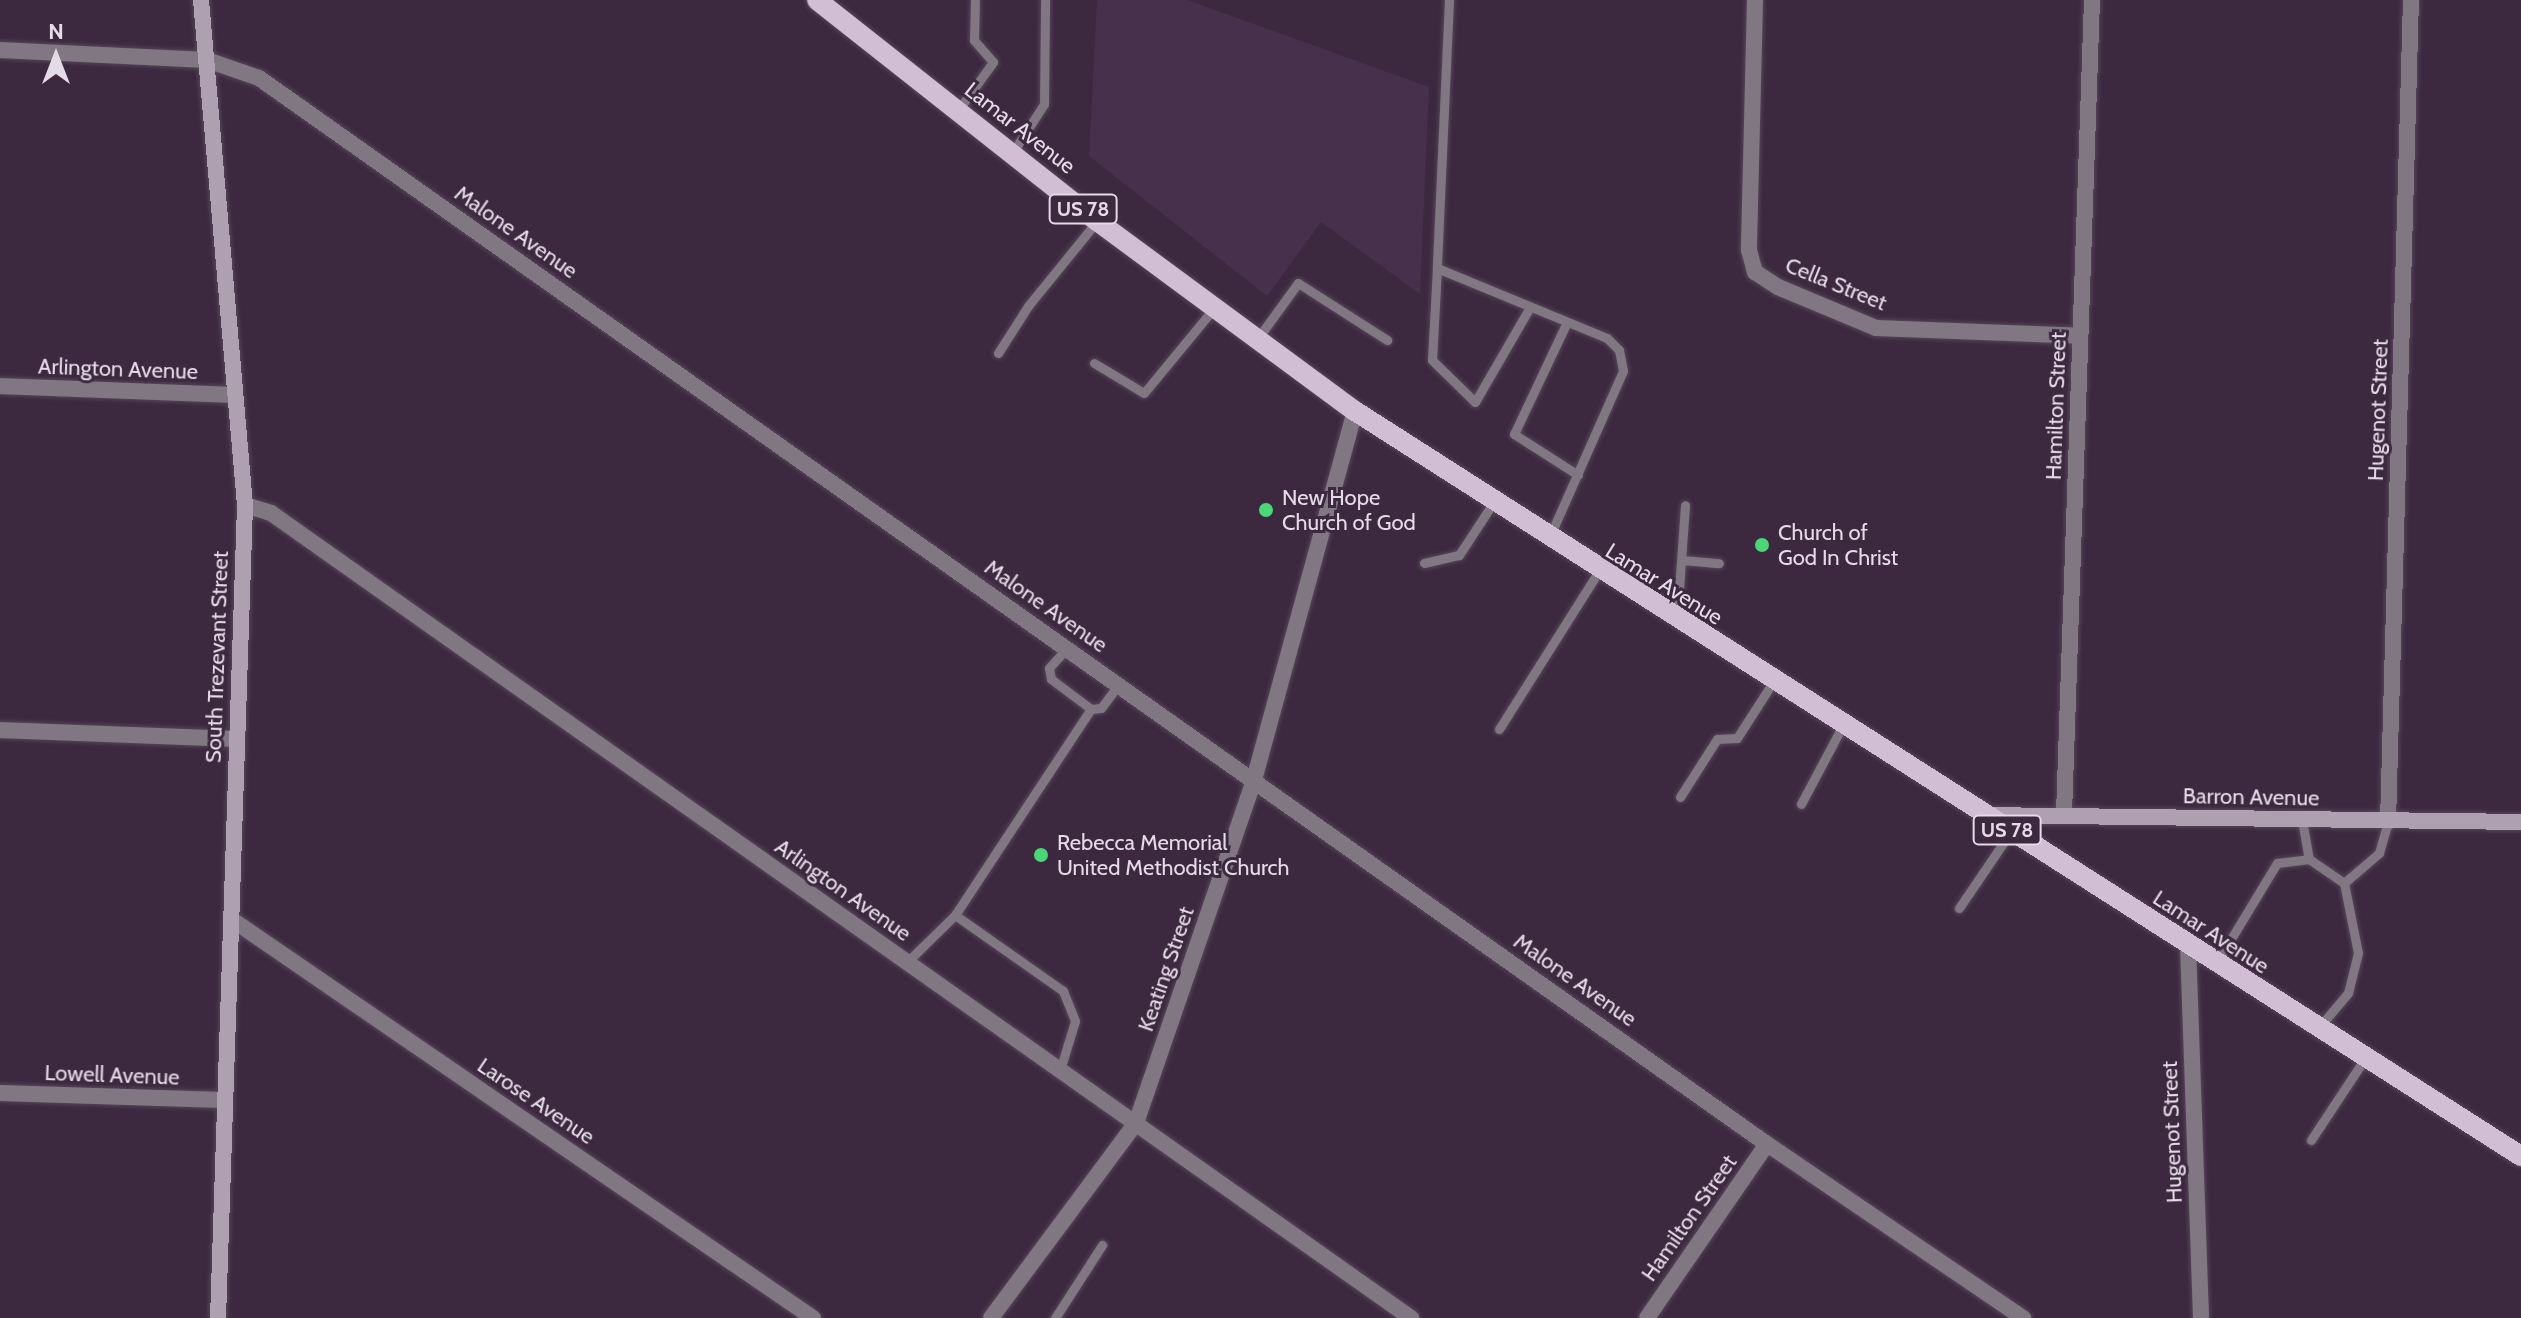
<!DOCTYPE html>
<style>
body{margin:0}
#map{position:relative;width:2521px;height:1318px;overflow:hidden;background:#3c293f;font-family:Cabin,sans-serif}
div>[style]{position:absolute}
.built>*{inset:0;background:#47304b}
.roads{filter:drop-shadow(0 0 2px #57455a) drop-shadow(0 0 2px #57455a)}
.lane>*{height:9px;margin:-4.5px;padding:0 4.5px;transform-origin:4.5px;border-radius:4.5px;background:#817783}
.street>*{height:16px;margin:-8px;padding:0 8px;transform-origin:8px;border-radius:8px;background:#817783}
.secondary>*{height:16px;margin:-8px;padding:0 8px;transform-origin:8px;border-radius:8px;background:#ae9fb1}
.primary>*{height:20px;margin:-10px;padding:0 10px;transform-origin:10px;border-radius:10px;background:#d1bdd4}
.dots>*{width:22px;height:22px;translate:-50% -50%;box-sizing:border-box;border:4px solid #3c293f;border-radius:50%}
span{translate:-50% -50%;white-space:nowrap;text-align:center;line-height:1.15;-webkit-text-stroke:6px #3c293f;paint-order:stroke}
.shield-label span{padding:2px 6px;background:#3c293f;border:2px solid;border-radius:6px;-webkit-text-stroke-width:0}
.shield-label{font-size:20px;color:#e5dae7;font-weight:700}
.street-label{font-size:22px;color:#e5dae7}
.poi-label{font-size:22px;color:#e5dae7}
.left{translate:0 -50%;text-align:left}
.north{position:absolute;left:16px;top:16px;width:80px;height:80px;-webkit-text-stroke:6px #3c293f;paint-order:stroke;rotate:0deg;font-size:22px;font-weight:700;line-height:32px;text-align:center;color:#e5dae7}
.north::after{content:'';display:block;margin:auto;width:28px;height:36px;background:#e5dae7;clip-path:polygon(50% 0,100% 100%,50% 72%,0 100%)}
</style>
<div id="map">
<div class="built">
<i style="clip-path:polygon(1097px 0,1187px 0,1429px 87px,1420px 294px,1321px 222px,1267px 296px,1089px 156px)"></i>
</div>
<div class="roads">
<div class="lane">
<i style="left:1449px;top:0;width:268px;rotate:92.6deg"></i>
<i style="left:1437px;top:268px;width:184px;rotate:22.4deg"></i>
<i style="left:1607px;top:338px;width:17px;rotate:45deg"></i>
<i style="left:1619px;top:350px;width:21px;rotate:79deg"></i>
<i style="left:1623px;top:371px;width:180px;rotate:113.9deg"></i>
<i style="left:959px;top:109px;width:58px;rotate:-54.1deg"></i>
<i style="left:993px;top:62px;width:29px;rotate:-131deg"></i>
<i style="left:974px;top:40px;width:40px;rotate:-88.6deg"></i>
<i style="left:1013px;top:152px;width:57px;rotate:-57.1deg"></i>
<i style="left:1044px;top:104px;width:104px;rotate:-89.4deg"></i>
<i style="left:1437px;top:268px;width:92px;rotate:93.1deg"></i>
<i style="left:1432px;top:360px;width:60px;rotate:44.3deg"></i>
<i style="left:1475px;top:402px;width:110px;rotate:-59.9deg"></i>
<i style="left:1567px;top:322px;width:124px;rotate:115.3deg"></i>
<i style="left:1514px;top:434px;width:76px;rotate:32.6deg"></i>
<i style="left:1258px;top:338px;width:68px;rotate:-54deg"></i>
<i style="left:1298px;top:283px;width:106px;rotate:32.6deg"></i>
<i style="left:998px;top:353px;width:56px;rotate:-57.4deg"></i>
<i style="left:1028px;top:306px;width:109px;rotate:-50.9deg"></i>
<i style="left:1094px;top:363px;width:58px;rotate:31deg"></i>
<i style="left:1144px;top:393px;width:110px;rotate:-50.5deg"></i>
<i style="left:1682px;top:560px;width:37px;rotate:5deg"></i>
<i style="left:1424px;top:563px;width:36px;rotate:-13deg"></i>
<i style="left:1459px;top:555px;width:62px;rotate:-56.8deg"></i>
<i style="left:1677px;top:617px;width:112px;rotate:-85.9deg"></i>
<i style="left:1067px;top:648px;width:27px;rotate:132deg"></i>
<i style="left:1049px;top:668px;width:11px;rotate:80deg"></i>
<i style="left:1051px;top:679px;width:50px;rotate:36.9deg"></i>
<i style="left:1091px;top:709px;width:10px;rotate:-6deg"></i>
<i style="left:1101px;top:708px;width:30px;rotate:-53deg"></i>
<i style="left:1499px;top:729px;width:187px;rotate:-57.7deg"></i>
<i style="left:1680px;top:797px;width:69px;rotate:-57.5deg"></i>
<i style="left:1717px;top:739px;width:20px;rotate:-3deg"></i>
<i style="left:1737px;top:738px;width:67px;rotate:-57.3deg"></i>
<i style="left:1801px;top:804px;width:87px;rotate:-62deg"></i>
<i style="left:2302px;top:820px;width:40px;rotate:80deg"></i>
<i style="left:2344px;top:883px;width:46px;rotate:-40.6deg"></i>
<i style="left:2379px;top:853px;width:32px;rotate:-74deg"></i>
<i style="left:1959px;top:908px;width:91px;rotate:-55.8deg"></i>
<i style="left:955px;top:915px;width:247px;rotate:-56.6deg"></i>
<i style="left:907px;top:962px;width:67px;rotate:-44.4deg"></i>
<i style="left:955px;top:915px;width:132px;rotate:35.1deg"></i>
<i style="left:1063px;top:991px;width:32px;rotate:68deg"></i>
<i style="left:1075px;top:1021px;width:51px;rotate:107deg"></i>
<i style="left:2217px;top:962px;width:116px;rotate:-58.8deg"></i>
<i style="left:2277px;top:863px;width:32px;rotate:-7deg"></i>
<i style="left:2309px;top:859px;width:42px;rotate:34.4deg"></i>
<i style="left:2344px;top:883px;width:71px;rotate:78.7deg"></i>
<i style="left:2358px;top:953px;width:41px;rotate:104deg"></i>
<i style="left:2348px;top:993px;width:43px;rotate:130.3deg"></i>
<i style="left:2311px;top:1140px;width:98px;rotate:-56.6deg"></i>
<i style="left:1055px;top:1318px;width:87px;rotate:-57.2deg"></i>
</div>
<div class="street">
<i style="left:1755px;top:0;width:250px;rotate:91.4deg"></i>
<i style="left:1749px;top:250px;width:23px;rotate:75deg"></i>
<i style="left:1755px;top:272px;width:27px;rotate:33deg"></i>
<i style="left:1778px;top:287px;width:106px;rotate:22.7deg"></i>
<i style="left:1876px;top:328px;width:204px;rotate:2.2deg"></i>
<i style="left:0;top:50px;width:207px;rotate:2.8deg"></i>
<i style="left:207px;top:60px;width:55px;rotate:19.1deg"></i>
<i style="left:259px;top:78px;width:1847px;rotate:35.26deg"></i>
<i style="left:1767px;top:1144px;width:310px;rotate:34.2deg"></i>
<i style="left:0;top:386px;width:234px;rotate:2.2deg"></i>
<i style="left:245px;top:505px;width:27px;rotate:17deg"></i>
<i style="left:271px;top:513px;width:1396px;rotate:35.23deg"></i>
<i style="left:0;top:730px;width:236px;rotate:2.2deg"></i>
<i style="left:2064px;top:814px;width:814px;rotate:-88.03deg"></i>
<i style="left:2388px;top:822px;width:822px;rotate:-88.4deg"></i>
<i style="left:234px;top:921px;width:702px;rotate:34.44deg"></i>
<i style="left:2188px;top:945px;width:373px;rotate:88deg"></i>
<i style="left:0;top:1093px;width:223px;rotate:1.8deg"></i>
<i style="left:991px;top:1318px;width:243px;rotate:-53.4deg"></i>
<i style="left:1136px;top:1123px;width:363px;rotate:-71deg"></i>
<i style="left:1254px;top:780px;width:383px;rotate:-74.7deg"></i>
<i style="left:1647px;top:1318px;width:211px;rotate:-55.4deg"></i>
</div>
<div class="secondary">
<i style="left:201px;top:0;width:507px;rotate:85.02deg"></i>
<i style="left:245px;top:505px;width:813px;rotate:91.9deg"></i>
<i style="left:1982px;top:815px;width:539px;rotate:0.74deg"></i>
</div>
<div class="primary">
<i style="left:817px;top:0;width:357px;rotate:38.3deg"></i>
<i style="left:1097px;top:221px;width:320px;rotate:36.4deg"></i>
<i style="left:1355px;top:411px;width:1384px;rotate:32.58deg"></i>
</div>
</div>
<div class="dots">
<i style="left:1266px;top:510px;background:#4bd677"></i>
<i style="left:1762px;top:545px;background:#4bd677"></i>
<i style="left:1041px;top:855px;background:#4bd677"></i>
</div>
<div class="shield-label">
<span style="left:1083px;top:209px">US 78</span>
<span style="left:2007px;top:830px">US 78</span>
</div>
<div class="street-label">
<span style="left:1020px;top:128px;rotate:38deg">Lamar Avenue</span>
<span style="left:516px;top:232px;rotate:35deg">Malone Avenue</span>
<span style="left:1836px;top:284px;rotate:22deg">Cella Street</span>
<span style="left:118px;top:369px;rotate:2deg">Arlington Avenue</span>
<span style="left:2056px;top:406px;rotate:-88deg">Hamilton Street</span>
<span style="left:2378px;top:410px;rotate:-88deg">Hugenot Street</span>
<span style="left:1664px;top:584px;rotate:32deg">Lamar Avenue</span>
<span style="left:1046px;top:606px;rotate:35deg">Malone Avenue</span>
<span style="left:217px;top:657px;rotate:-88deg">South Trezevant Street</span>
<span style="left:2251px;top:797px;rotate:1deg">Barron Avenue</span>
<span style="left:843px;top:890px;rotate:35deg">Arlington Avenue</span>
<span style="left:2211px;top:932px;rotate:33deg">Lamar Avenue</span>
<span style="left:1166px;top:969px;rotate:-71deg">Keating Street</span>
<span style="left:1575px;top:980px;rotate:35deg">Malone Avenue</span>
<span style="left:112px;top:1075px;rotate:2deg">Lowell Avenue</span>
<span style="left:536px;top:1101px;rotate:34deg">Larose Avenue</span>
<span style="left:2172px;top:1132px;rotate:-92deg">Hugenot Street</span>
<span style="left:1689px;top:1218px;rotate:-55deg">Hamilton Street</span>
</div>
<div class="poi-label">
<span class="left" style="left:1282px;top:510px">New Hope<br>Church of God</span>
<span class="left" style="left:1778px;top:545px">Church of<br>God In Christ</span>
<span class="left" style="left:1057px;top:855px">Rebecca Memorial<br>United Methodist Church</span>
</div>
<div class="north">N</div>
</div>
